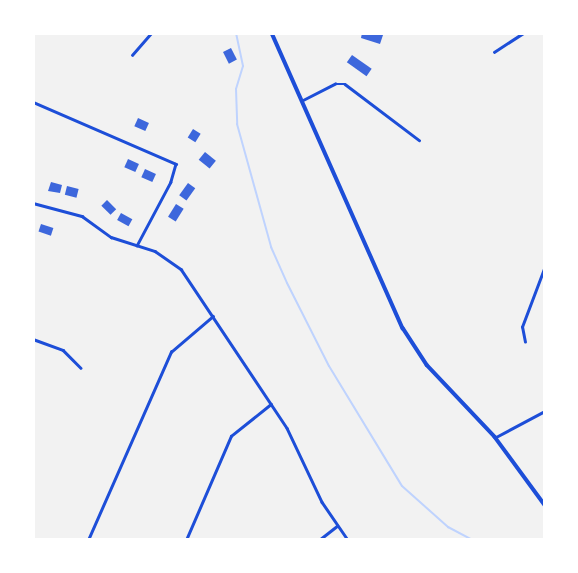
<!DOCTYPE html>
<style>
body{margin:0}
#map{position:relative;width:578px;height:573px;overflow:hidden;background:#f2f2f2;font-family:"Noto Serif",serif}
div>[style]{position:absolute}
.stream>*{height:2px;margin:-1px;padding:0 1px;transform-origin:1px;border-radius:1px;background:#bfd3fe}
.building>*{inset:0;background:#3d67dc;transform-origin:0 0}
.minor>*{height:2.5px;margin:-1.25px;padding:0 1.25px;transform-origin:1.25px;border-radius:1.25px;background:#1d4ed8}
.tertiary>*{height:3.5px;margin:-1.75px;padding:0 1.75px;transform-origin:1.75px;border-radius:1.75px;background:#1d4ed8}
span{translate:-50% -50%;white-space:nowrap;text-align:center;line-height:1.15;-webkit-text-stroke:6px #fff;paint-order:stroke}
.frame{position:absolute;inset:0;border:35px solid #fff;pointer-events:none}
</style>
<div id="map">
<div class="stream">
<i style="left:236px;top:33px;width:34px;rotate:78deg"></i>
<i style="left:243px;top:66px;width:24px;rotate:107deg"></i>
<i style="left:236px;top:89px;width:35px;rotate:88deg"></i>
<i style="left:237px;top:124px;width:128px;rotate:74.5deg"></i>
<i style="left:271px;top:247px;width:39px;rotate:66deg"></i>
<i style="left:287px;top:283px;width:93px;rotate:63.2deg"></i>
<i style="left:329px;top:366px;width:140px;rotate:58.7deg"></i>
<i style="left:402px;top:486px;width:62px;rotate:41.7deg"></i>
<i style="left:448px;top:527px;width:27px;rotate:28deg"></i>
</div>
<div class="building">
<i style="clip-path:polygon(362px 33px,377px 33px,383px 35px,380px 44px,361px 38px)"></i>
<i style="left:231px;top:48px;width:13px;height:9px;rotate:63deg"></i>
<i style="left:352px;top:55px;width:24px;height:9px;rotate:35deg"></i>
<i style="left:138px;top:118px;width:12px;height:9px;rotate:24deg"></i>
<i style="left:193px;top:129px;width:9px;height:10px;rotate:32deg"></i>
<i style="left:205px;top:152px;width:14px;height:10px;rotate:39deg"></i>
<i style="left:128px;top:159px;width:12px;height:9px;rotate:24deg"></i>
<i style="left:145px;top:169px;width:12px;height:9px;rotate:24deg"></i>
<i style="clip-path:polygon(51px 182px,62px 185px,60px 193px,48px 191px)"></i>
<i style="left:188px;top:183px;width:9px;height:15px;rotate:36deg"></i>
<i style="left:67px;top:186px;width:12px;height:9px;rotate:14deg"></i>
<i style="left:107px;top:200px;width:13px;height:8px;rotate:45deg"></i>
<i style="left:176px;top:204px;width:9px;height:15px;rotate:32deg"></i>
<i style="left:121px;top:213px;width:13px;height:8px;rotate:29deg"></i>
<i style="left:41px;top:224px;width:13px;height:8px;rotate:18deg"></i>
</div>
<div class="minor">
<i style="left:494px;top:52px;width:35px;rotate:-33deg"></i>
<i style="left:132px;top:55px;width:29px;rotate:-49deg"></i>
<i style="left:303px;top:100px;width:36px;rotate:-27deg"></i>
<i style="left:335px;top:84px;width:10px"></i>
<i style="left:345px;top:84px;width:93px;rotate:37.1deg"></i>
<i style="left:33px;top:102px;width:156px;rotate:23.4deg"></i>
<i style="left:176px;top:164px;width:19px;rotate:106deg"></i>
<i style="left:171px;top:182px;width:72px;rotate:118deg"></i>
<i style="left:33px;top:203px;width:51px;rotate:14.9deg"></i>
<i style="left:82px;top:216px;width:36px;rotate:36deg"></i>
<i style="left:111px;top:237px;width:46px;rotate:17.7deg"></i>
<i style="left:155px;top:251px;width:32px;rotate:35deg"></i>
<i style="left:181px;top:269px;width:191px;rotate:56.3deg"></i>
<i style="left:287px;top:428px;width:82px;rotate:64.7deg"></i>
<i style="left:322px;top:502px;width:46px;rotate:55.6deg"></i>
<i style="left:33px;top:339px;width:32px;rotate:20deg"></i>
<i style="left:63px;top:350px;width:25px;rotate:45deg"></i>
<i style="left:525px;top:342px;width:15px;rotate:-101deg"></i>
<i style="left:522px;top:327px;width:65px;rotate:-69.3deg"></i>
<i style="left:496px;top:437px;width:55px;rotate:-28deg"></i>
<i style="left:88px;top:540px;width:206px;rotate:-66.2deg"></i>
<i style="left:171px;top:352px;width:55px;rotate:-40.6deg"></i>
<i style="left:186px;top:540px;width:113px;rotate:-66.6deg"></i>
<i style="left:231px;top:436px;width:51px;rotate:-38.7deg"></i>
<i style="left:319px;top:540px;width:23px;rotate:-38deg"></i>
</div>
<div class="tertiary">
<i style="left:272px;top:33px;width:323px;rotate:66.1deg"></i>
<i style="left:403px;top:328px;width:44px;rotate:57deg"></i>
<i style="left:427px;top:365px;width:99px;rotate:46.6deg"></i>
<i style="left:495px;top:437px;width:84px;rotate:53.7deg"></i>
</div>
<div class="frame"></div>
</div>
